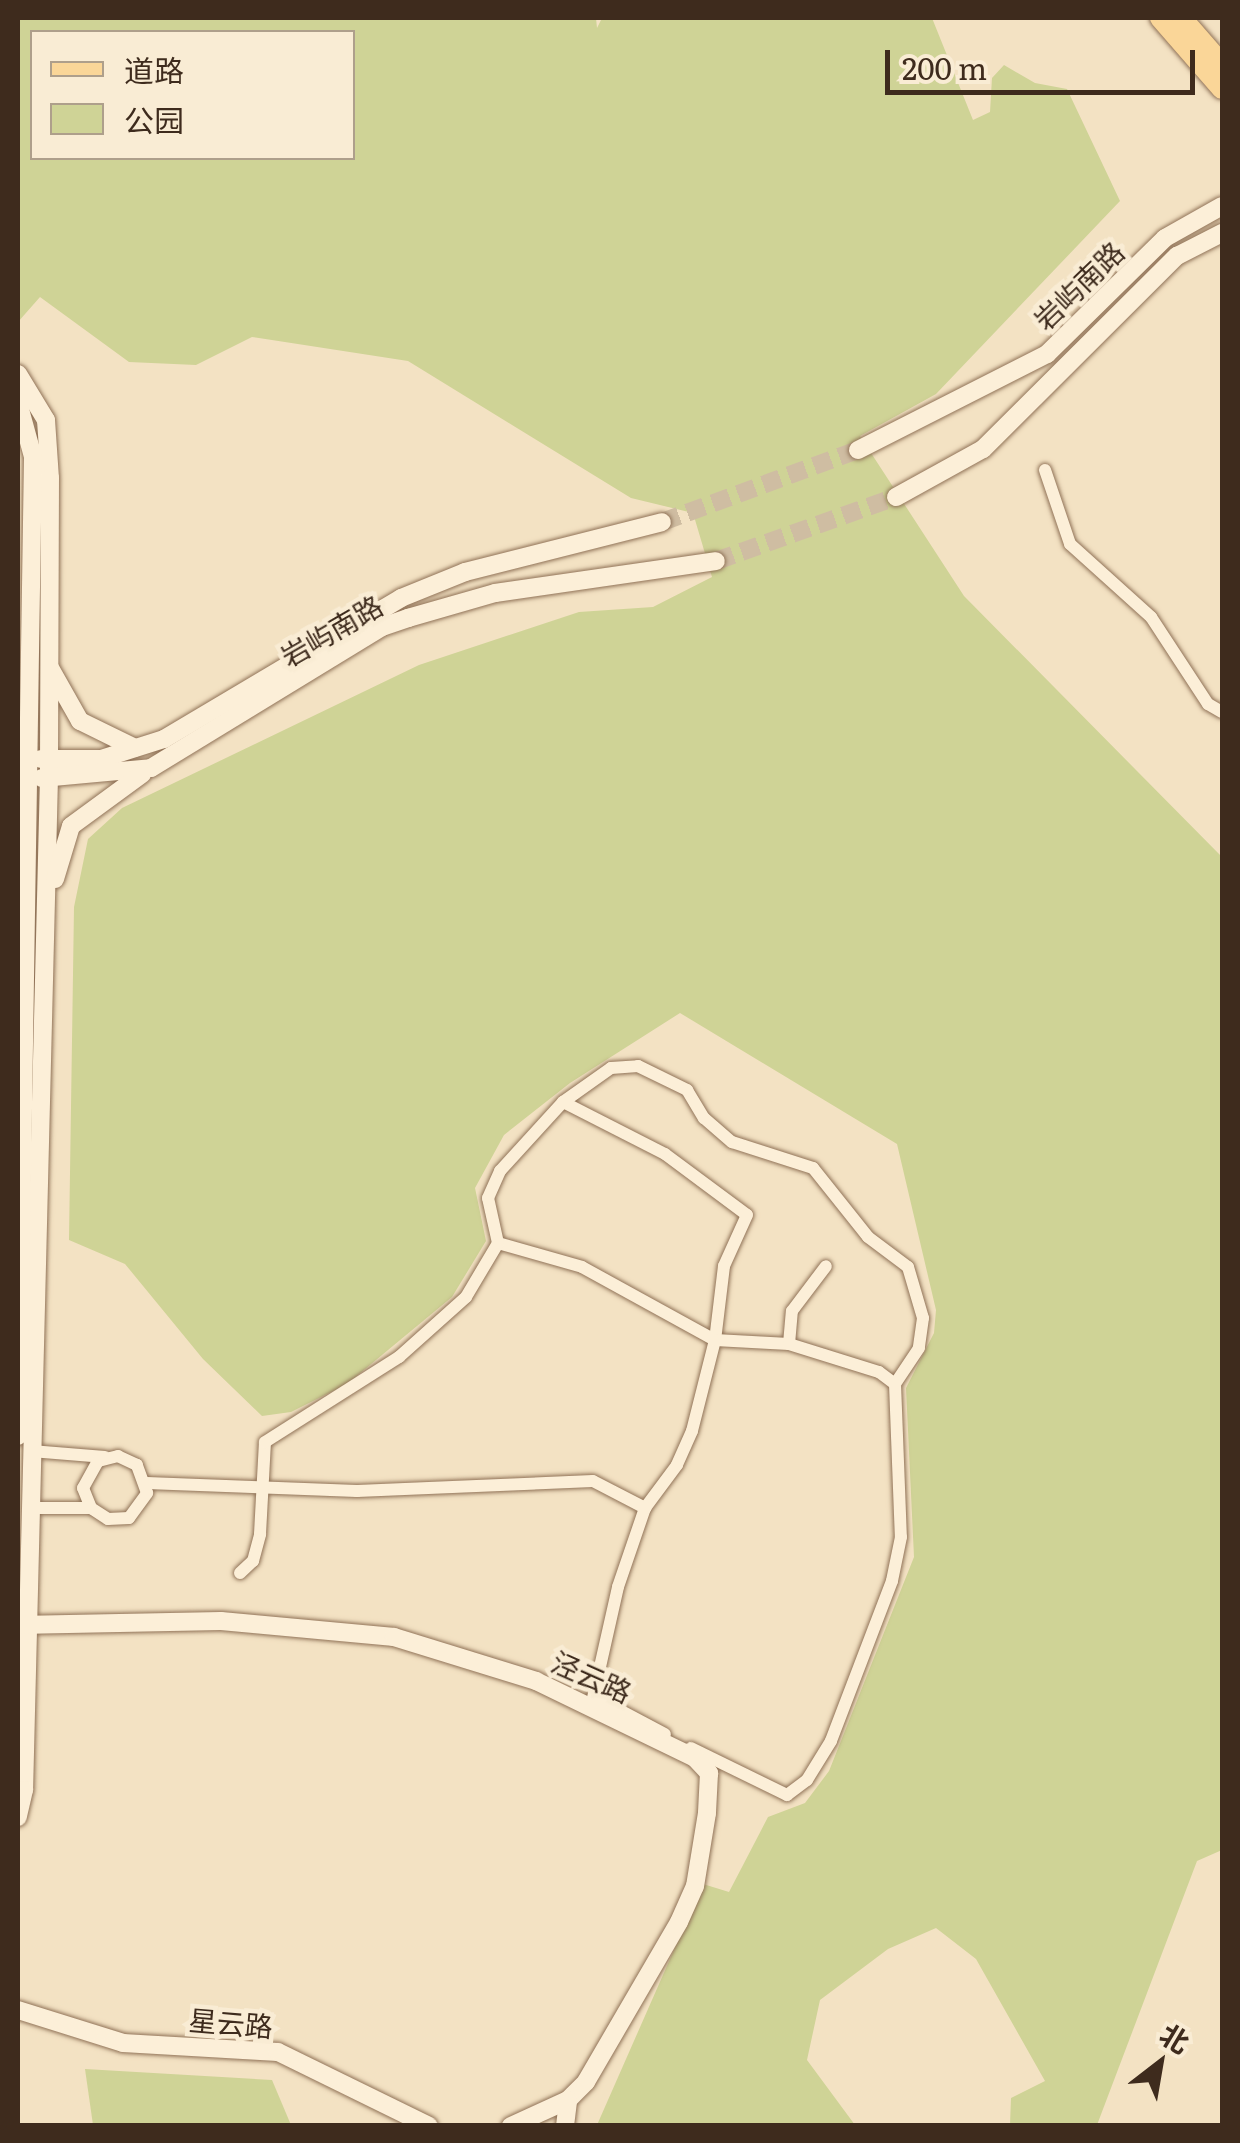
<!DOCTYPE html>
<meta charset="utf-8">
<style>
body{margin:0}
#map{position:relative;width:1240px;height:2143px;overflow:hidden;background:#f3e2c3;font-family:Literata,"Noto Sans SC",serif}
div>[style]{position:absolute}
.green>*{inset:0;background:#cfd396}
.secondary-tunnel>*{height:18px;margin-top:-9px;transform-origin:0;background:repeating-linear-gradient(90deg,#cfbda2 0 18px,transparent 0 27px)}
.roads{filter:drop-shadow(0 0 2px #907257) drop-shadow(0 0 2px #907257)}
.street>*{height:12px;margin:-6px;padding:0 6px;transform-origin:6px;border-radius:6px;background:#fcefd8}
.secondary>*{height:18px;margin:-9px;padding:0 9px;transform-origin:9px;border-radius:9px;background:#fcefd8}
.primary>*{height:20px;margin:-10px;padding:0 10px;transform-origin:10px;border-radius:10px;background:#fad698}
span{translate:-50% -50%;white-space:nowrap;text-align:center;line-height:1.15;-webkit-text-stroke:9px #f9ecd4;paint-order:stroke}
.street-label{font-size:28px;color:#3e2b1d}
.frame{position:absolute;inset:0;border:20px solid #3e2b1d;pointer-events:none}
.legend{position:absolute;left:30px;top:30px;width:325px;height:130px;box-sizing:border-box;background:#f9ecd4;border:2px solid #ae9f8b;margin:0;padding:12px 18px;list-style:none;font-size:30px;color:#3e2b1d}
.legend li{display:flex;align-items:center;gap:20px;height:50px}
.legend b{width:50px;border:2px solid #ae9f8b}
.north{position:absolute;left:1110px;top:2013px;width:100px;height:100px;-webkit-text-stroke:8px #f9ecd4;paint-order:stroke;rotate:31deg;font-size:28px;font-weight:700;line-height:40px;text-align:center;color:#3e2b1d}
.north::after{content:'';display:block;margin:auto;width:35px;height:45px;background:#3e2b1d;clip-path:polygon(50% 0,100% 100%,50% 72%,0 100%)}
.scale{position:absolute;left:885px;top:50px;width:310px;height:45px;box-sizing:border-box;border:5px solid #3e2b1d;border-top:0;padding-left:12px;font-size:30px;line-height:35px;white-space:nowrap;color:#3e2b1d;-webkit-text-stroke:8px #f9ecd4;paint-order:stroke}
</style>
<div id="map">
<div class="green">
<i style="clip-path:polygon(evenodd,18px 18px,596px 18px,597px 28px,602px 18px,932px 18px,973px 120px,990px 112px,992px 78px,1004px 65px,1035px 83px,1067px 89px,1120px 201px,936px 394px,860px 436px,964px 596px,1222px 857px,1222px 1850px,1197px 1861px,1097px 2125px,1010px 2125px,1011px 2098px,1045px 2081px,976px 1959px,936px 1928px,888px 1949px,820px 2000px,807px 2060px,855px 2125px,597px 2125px,703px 1884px,729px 1892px,768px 1817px,805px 1803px,829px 1771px,914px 1557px,906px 1388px,934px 1333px,936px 1310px,897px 1144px,680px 1013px,570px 1083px,504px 1135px,475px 1188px,486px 1241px,452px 1297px,347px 1384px,291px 1412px,262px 1416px,203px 1359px,125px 1264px,69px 1240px,74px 907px,88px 839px,122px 808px,419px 665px,579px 612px,653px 607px,712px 577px,693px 513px,631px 498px,408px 361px,252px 337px,196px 365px,129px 362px,40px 297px,18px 322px,18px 18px,32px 32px,352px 32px,352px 158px,32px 158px,32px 32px)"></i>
<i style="clip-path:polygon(85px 2069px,272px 2080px,291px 2125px,93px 2125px)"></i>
</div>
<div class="secondary-tunnel">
<i style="left:662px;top:522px;width:209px;rotate:-20.2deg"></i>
<i style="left:716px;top:561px;width:191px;rotate:-19.6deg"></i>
</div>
<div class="roads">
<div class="street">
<i style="left:1045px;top:470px;width:78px;rotate:71.3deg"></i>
<i style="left:1070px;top:544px;width:109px;rotate:42deg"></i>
<i style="left:1151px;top:617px;width:104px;rotate:56.8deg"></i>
<i style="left:1208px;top:704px;width:16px;rotate:30deg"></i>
<i style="left:563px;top:1102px;width:114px;rotate:27deg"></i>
<i style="left:665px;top:1154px;width:102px;rotate:36.6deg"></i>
<i style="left:747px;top:1215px;width:56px;rotate:114.3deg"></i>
<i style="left:724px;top:1266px;width:75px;rotate:96.9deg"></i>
<i style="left:715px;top:1340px;width:94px;rotate:104.2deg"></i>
<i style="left:692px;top:1431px;width:37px;rotate:114deg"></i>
<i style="left:677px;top:1465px;width:54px;rotate:126.7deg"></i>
<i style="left:645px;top:1508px;width:83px;rotate:108.9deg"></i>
<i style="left:618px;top:1587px;width:118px;rotate:102.7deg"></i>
<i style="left:498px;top:1243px;width:87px;rotate:15.9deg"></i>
<i style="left:582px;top:1267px;width:152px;rotate:28.8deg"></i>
<i style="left:715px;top:1340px;width:74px;rotate:3.1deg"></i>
<i style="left:789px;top:1344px;width:94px;rotate:17.3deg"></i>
<i style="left:879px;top:1372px;width:20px;rotate:37deg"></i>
<i style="left:789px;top:1344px;width:33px;rotate:-85deg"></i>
<i style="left:792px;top:1311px;width:56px;rotate:-52.9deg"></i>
<i style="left:31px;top:1451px;width:74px;rotate:4.6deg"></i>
<i style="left:147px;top:1483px;width:210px;rotate:2.2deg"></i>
<i style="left:357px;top:1491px;width:236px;rotate:-2.4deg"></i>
<i style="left:593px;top:1481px;width:59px;rotate:27.4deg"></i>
<i style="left:30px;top:1508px;width:61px"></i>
<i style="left:91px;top:1508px;width:20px;rotate:33deg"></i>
<i style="left:108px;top:1519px;width:21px;rotate:-3deg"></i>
<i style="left:129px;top:1518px;width:31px;rotate:-54deg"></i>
<i style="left:147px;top:1493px;width:30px;rotate:-110deg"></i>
<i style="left:137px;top:1465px;width:21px;rotate:-155deg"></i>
<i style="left:118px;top:1456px;width:21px;rotate:166deg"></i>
<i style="left:98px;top:1461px;width:31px;rotate:119deg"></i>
<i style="left:83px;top:1488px;width:22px;rotate:68deg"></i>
<i style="left:240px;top:1573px;width:18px;rotate:-43deg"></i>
<i style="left:253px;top:1561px;width:28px;rotate:-75deg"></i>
<i style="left:260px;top:1534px;width:92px;rotate:-86.9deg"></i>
<i style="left:265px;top:1442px;width:159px;rotate:-32.4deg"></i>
<i style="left:399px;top:1357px;width:90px;rotate:-41.8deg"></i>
<i style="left:466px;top:1297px;width:63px;rotate:-59.3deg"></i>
<i style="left:498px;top:1243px;width:46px;rotate:-102.5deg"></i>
<i style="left:488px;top:1198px;width:30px;rotate:-66deg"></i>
<i style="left:500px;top:1171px;width:93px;rotate:-47.6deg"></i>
<i style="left:563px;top:1102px;width:59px;rotate:-35.3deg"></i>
<i style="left:611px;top:1068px;width:27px;rotate:-4deg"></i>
<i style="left:638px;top:1066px;width:55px;rotate:26.1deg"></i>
<i style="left:687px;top:1090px;width:33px;rotate:59deg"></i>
<i style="left:704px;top:1118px;width:37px;rotate:41deg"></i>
<i style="left:732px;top:1142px;width:85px;rotate:17.8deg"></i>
<i style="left:813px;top:1168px;width:88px;rotate:51.4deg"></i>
<i style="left:868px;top:1237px;width:50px;rotate:36.9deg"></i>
<i style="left:908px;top:1267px;width:53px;rotate:73.6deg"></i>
<i style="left:923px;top:1318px;width:30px;rotate:98deg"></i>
<i style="left:919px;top:1348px;width:43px;rotate:123.7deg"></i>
<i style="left:895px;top:1384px;width:153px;rotate:87.8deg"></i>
<i style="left:901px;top:1537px;width:45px;rotate:101.6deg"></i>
<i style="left:892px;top:1581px;width:171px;rotate:110.9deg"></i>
<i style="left:831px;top:1741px;width:46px;rotate:121.6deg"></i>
<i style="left:807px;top:1780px;width:25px;rotate:143deg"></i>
<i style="left:787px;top:1795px;width:107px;rotate:-153.9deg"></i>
<i style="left:595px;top:1697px;width:79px;rotate:27.9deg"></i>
</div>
<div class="secondary">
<i style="left:18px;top:374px;width:54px;rotate:58.7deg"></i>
<i style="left:46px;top:420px;width:58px;rotate:86.1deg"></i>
<i style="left:50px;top:478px;width:299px;rotate:90.2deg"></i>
<i style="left:49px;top:777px;width:1013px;rotate:91.41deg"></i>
<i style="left:24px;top:1790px;width:28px;rotate:103deg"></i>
<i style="left:18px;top:402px;width:57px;rotate:74.7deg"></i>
<i style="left:33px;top:457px;width:979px;rotate:90.88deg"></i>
<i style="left:858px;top:450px;width:212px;rotate:-26.9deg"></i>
<i style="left:1047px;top:354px;width:165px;rotate:-44.5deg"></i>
<i style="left:1165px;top:238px;width:65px;rotate:-29.3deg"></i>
<i style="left:896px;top:497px;width:99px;rotate:-28.9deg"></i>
<i style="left:983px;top:449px;width:274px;rotate:-44.9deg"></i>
<i style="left:1177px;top:256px;width:51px;rotate:-27.1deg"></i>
<i style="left:50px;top:668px;width:61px;rotate:60.5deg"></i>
<i style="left:80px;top:721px;width:61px;rotate:26.1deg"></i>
<i style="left:41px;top:759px;width:60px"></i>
<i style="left:101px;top:759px;width:66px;rotate:-17.6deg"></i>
<i style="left:164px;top:739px;width:276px;rotate:-30.7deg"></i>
<i style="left:401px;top:598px;width:69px;rotate:-22.1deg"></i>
<i style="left:465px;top:572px;width:203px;rotate:-14.2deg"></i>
<i style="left:42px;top:778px;width:109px;rotate:-5.2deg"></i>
<i style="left:151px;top:768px;width:271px;rotate:-31.4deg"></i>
<i style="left:382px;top:627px;width:28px;rotate:-19deg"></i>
<i style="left:408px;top:618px;width:91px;rotate:-16deg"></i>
<i style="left:495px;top:593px;width:223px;rotate:-8.2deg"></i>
<i style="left:55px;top:879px;width:55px;rotate:-73.2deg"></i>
<i style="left:71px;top:826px;width:88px;rotate:-36.2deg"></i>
<i style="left:18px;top:1625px;width:203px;rotate:-1.1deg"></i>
<i style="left:221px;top:1621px;width:174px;rotate:5.3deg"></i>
<i style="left:394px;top:1637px;width:149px;rotate:17.2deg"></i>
<i style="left:536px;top:1681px;width:177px;rotate:25.8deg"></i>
<i style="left:695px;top:1758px;width:21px;rotate:47deg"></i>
<i style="left:709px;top:1773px;width:40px;rotate:92.9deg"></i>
<i style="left:707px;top:1813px;width:74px;rotate:99.3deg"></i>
<i style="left:695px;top:1886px;width:39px;rotate:114deg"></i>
<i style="left:679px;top:1922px;width:185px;rotate:120.2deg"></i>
<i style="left:586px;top:2082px;width:25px;rotate:135deg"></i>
<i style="left:568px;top:2100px;width:63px;rotate:155.5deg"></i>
<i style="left:18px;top:2010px;width:110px;rotate:17.4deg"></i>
<i style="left:123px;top:2043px;width:155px;rotate:3.3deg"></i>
<i style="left:278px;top:2052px;width:168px;rotate:26.1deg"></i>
<i style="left:565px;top:2126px;width:26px;rotate:-83deg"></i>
</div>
<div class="primary">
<i style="left:1160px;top:18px;width:94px;rotate:48.9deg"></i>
<i style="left:1182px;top:18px;width:61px;rotate:49deg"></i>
</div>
</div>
<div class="street-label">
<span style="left:1078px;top:285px;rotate:-44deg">岩屿南路</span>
<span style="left:331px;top:630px;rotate:-30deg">岩屿南路</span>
<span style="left:592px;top:1676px;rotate:24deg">泾云路</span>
<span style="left:231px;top:2022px;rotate:5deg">星云路</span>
</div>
<div class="frame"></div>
<ul class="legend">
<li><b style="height:12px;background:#fad698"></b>道路</li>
<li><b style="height:28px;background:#cfd396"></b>公园</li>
</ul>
<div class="north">北</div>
<div class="scale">200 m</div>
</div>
